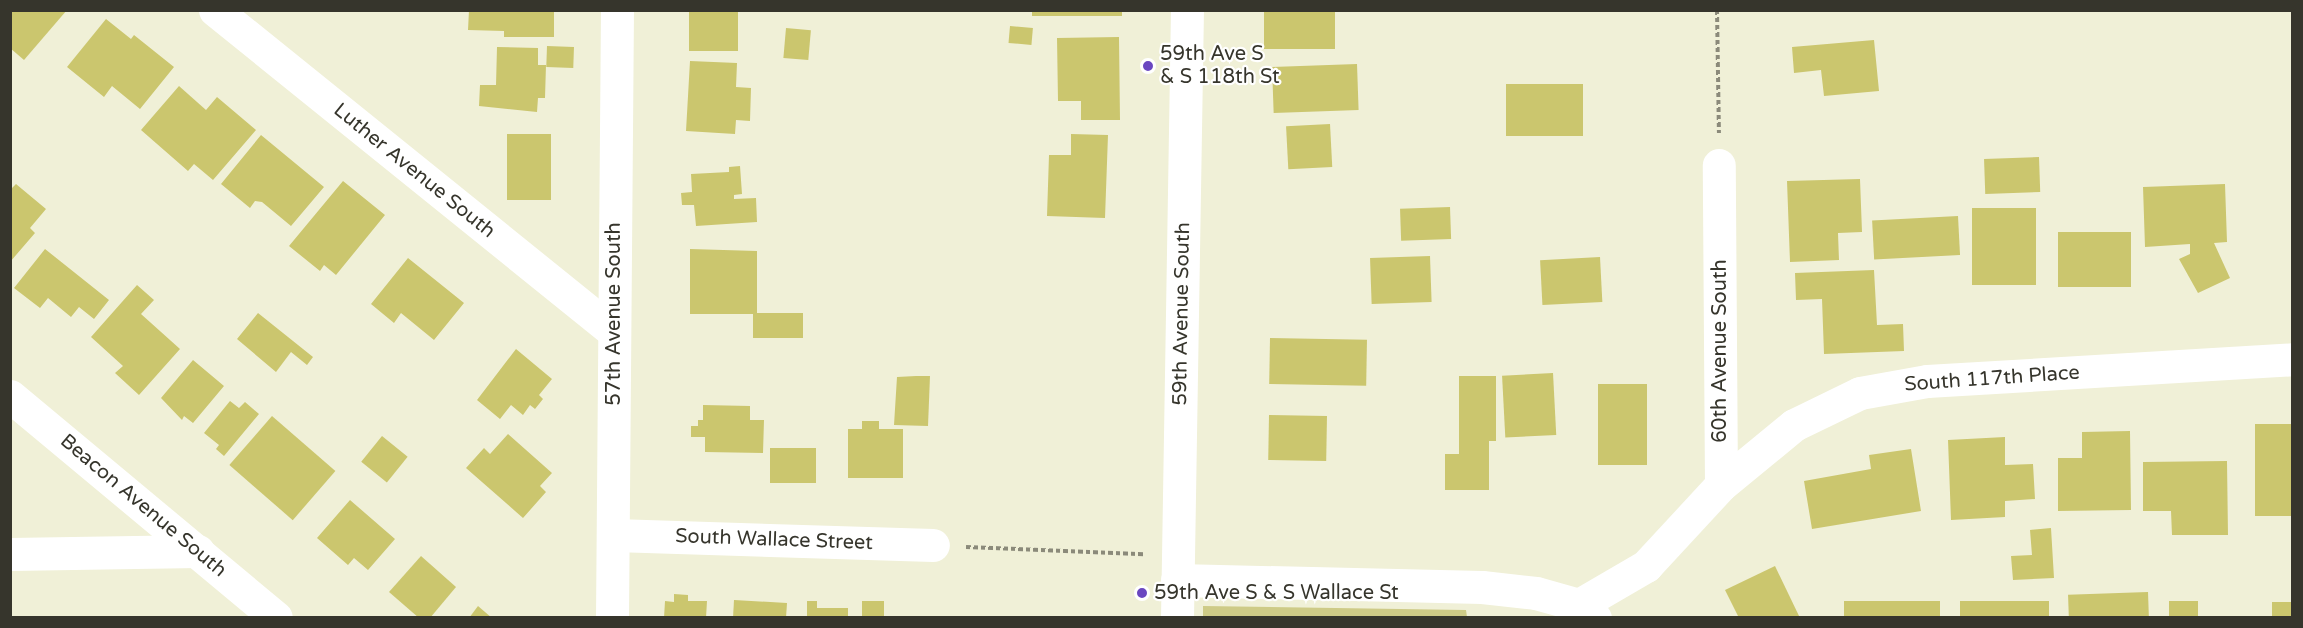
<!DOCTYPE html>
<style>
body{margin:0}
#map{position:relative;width:2303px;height:628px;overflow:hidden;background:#f0f0d7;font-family:"Varela Round",sans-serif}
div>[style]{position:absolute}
.green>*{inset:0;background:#cecb87}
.building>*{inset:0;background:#cbc66e;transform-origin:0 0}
.path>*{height:4px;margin-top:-2px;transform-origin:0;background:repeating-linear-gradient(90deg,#8b8a7a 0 4.5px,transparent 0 7.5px)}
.minor>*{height:33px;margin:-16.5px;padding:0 16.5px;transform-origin:16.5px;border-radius:16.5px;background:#fff}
.tertiary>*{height:33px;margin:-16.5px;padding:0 16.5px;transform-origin:16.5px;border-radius:16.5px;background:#fff}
.dots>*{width:16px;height:16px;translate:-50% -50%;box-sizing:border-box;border:3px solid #fff;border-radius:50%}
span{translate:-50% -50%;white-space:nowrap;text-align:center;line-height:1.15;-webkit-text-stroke:4.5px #fff;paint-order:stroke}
.poi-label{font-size:20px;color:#36352c}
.left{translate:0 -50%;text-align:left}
.street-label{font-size:20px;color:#36352c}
.frame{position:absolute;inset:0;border:12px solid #36352c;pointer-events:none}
</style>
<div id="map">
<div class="green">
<i style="clip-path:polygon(1203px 606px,1466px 610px,1467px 617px,1203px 618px)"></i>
</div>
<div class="building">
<i style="clip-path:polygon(10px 10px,67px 10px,24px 60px,10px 48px)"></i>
<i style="clip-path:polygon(469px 10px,554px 10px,554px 37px,504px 37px,504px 31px,468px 30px)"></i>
<i style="left:689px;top:10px;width:49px;height:41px"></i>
<i style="left:1032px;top:10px;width:90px;height:6px"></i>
<i style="left:1264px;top:10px;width:71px;height:39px"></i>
<i style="clip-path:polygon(106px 19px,131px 39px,134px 35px,174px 67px,140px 109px,112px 86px,104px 97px,67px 67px)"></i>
<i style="left:1010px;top:26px;width:23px;height:17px;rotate:5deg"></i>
<i style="left:786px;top:28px;width:25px;height:30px;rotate:5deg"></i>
<i style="clip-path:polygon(1119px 37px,1120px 120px,1081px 120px,1081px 101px,1058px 101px,1057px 38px)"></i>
<i style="clip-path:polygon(1874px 40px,1879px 91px,1824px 96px,1821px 70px,1794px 73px,1792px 47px)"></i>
<i style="left:547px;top:46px;width:27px;height:21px;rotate:2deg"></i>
<i style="clip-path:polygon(497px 47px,538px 48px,538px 65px,546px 65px,545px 98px,538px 98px,537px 112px,479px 106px,480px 85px,496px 85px)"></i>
<i style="clip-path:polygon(690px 61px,737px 63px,736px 87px,751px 88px,750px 121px,736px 120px,735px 134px,686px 131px)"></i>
<i style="left:1357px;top:64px;width:46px;height:85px;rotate:88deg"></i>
<i style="left:1583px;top:84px;width:52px;height:77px;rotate:90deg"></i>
<i style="clip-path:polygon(179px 86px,206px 110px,217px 97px,256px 130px,213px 180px,194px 164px,188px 171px,141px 130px)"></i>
<i style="left:1330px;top:124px;width:43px;height:44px;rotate:87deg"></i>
<i style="left:507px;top:134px;width:44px;height:66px"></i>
<i style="clip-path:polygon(1071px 134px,1108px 135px,1105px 218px,1047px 216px,1049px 155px,1071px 155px)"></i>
<i style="clip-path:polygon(261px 135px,324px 187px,291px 226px,262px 202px,255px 201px,250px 208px,221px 184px)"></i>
<i style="left:2039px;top:157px;width:35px;height:55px;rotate:88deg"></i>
<i style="clip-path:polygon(740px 166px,742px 194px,734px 195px,734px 199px,756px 198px,757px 222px,696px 226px,694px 205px,682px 205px,681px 193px,692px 192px,691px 174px,729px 172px,729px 167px)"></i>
<i style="clip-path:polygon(1860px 179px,1862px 232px,1838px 233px,1839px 260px,1790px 262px,1787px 181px)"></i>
<i style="clip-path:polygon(343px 181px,385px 215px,336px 275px,324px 265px,320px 271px,289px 246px)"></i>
<i style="clip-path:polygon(16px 184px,46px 209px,30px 228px,35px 233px,10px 262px,10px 190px)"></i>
<i style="clip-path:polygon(2225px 184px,2227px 242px,2214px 243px,2230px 278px,2198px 293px,2179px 259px,2190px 254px,2190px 244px,2145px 247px,2143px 187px)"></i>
<i style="left:1450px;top:207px;width:32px;height:50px;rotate:88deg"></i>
<i style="left:1972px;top:208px;width:64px;height:77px"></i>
<i style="left:1958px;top:216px;width:39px;height:86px;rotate:87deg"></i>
<i style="left:2058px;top:232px;width:73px;height:55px"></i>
<i style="clip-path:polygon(45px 249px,109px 300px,94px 319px,79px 307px,71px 317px,48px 298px,40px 308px,14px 288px)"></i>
<i style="clip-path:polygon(690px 249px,757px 251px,757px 313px,803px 313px,803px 338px,753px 338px,753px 314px,690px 314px)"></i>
<i style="left:1430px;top:256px;width:46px;height:60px;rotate:88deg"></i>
<i style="left:1600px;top:257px;width:45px;height:60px;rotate:87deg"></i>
<i style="clip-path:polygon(408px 258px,464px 303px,434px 340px,401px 313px,394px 323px,371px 304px)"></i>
<i style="clip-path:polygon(1874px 270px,1877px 325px,1903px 324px,1904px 351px,1824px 354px,1822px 299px,1796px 300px,1795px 273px)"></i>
<i style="clip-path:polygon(137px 285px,154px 300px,141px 314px,180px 349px,139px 395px,115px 373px,123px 366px,91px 337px)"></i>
<i style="clip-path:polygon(258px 313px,313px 357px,307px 365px,291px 352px,276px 372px,237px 339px)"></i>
<i style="left:1270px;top:338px;width:97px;height:46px;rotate:1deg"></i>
<i style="clip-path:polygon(516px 349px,552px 379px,539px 395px,543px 399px,535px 409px,530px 405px,523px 415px,511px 405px,500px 419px,477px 400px)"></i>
<i style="clip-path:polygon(193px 360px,224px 386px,193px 423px,184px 416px,182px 420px,161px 398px)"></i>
<i style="left:1553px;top:373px;width:62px;height:51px;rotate:87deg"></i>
<i style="clip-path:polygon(916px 376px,930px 376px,928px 426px,894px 425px,897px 377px)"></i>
<i style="clip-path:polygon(1459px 376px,1496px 376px,1496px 441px,1489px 441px,1489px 490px,1445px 490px,1445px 454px,1459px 454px)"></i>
<i style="left:1598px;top:384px;width:49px;height:81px"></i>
<i style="clip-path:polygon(230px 401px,239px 408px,245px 402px,259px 414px,224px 456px,216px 449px,219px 445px,204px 433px)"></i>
<i style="clip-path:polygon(703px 405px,750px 406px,750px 420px,764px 420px,763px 453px,705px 452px,705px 437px,691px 437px,691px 426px,698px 426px,698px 420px,703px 420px)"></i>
<i style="left:1269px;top:415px;width:58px;height:45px;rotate:1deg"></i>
<i style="left:272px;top:416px;width:84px;height:65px;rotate:41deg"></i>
<i style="clip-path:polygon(862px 421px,879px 421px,879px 429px,903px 429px,903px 478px,848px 478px,848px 429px,862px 429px)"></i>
<i style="left:2292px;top:424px;width:92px;height:37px;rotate:90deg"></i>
<i style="clip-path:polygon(2130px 431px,2131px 510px,2058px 511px,2058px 458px,2082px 458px,2082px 432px)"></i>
<i style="clip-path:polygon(508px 434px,552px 473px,540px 486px,546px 492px,523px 518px,466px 468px,484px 448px,490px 454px)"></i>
<i style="left:382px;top:436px;width:33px;height:33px;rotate:39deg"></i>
<i style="clip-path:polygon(2005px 437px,2005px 465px,2033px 464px,2035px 499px,2005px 501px,2005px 517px,1951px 520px,1948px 440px)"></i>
<i style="left:816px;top:448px;width:35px;height:46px;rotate:90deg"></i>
<i style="clip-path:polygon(1911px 449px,1921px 511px,1812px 529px,1804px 481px,1871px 469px,1869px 455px)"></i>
<i style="clip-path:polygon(2227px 461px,2228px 535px,2172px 535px,2171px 511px,2143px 511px,2143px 462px)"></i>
<i style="clip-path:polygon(350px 500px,395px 539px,368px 570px,354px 558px,348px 565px,317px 538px)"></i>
<i style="clip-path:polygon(2051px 528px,2054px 578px,2013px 580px,2011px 556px,2032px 555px,2030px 530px)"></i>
<i style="clip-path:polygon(421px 556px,456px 587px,430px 618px,419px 618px,389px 592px)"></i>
<i style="clip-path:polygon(1775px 566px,1800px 618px,1739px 618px,1725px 590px)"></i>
<i style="left:2148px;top:592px;width:26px;height:80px;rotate:88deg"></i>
<i style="clip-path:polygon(674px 594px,688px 595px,688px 601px,707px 601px,706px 618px,664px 618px,665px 601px,674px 602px)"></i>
<i style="clip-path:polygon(734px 600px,787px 603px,786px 618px,733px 618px)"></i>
<i style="clip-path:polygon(807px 601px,817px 601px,817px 608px,848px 608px,848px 618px,807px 618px)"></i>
<i style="left:862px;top:601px;width:22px;height:17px"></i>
<i style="left:1940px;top:601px;width:17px;height:96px;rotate:90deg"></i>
<i style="left:2049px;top:601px;width:17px;height:89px;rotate:90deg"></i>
<i style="left:2169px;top:601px;width:29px;height:17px"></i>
<i style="left:2272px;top:602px;width:20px;height:16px"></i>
<i style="clip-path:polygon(478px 606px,492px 618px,469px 618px)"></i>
</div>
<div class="path">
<i style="left:1717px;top:10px;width:123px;rotate:89.1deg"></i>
<i style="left:966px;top:547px;width:178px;rotate:2.3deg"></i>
</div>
<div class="minor">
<i style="left:215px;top:10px;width:511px;rotate:38.89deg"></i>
<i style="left:1721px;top:485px;width:94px;rotate:-39.4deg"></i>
<i style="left:1794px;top:425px;width:73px;rotate:-25.9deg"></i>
<i style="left:1860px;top:393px;width:68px;rotate:-10.2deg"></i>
<i style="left:1927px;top:381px;width:366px;rotate:-3.4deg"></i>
<i style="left:614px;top:535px;width:319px;rotate:1.8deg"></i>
<i style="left:10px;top:554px;width:188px;rotate:-0.9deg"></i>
<i style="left:1177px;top:580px;width:305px;rotate:1.3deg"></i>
<i style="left:1482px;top:587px;width:54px;rotate:6.3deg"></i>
<i style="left:1536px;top:593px;width:45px;rotate:15.6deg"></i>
<i style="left:612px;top:618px;width:608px;rotate:-89.53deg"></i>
<i style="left:1177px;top:618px;width:608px;rotate:-89.06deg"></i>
<i style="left:1595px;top:618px;width:21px;rotate:-141deg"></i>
<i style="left:1579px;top:605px;width:78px;rotate:-30.2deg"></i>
<i style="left:1646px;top:566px;width:110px;rotate:-47.2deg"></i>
<i style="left:1721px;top:485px;width:320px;rotate:-90.4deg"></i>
</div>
<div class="tertiary">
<i style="left:10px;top:396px;width:346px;rotate:39.8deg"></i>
</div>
<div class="dots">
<i style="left:1148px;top:66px;background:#6a47c0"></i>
<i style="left:1142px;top:593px;background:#6a47c0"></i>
</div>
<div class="poi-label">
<span class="left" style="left:1160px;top:66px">59th Ave S<br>&amp; S 118th St</span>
<span class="left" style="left:1154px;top:593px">59th Ave S &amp; S Wallace St</span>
</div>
<div class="street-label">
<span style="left:414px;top:171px;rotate:39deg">Luther Avenue South</span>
<span style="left:614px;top:314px;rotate:-90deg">57th Avenue South</span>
<span style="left:1182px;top:314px;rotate:-89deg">59th Avenue South</span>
<span style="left:1720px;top:351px;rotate:-90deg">60th Avenue South</span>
<span style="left:1992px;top:379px;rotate:-4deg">South 117th Place</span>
<span style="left:143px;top:506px;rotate:40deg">Beacon Avenue South</span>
<span style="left:774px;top:540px;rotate:2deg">South Wallace Street</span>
</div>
<div class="frame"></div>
</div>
